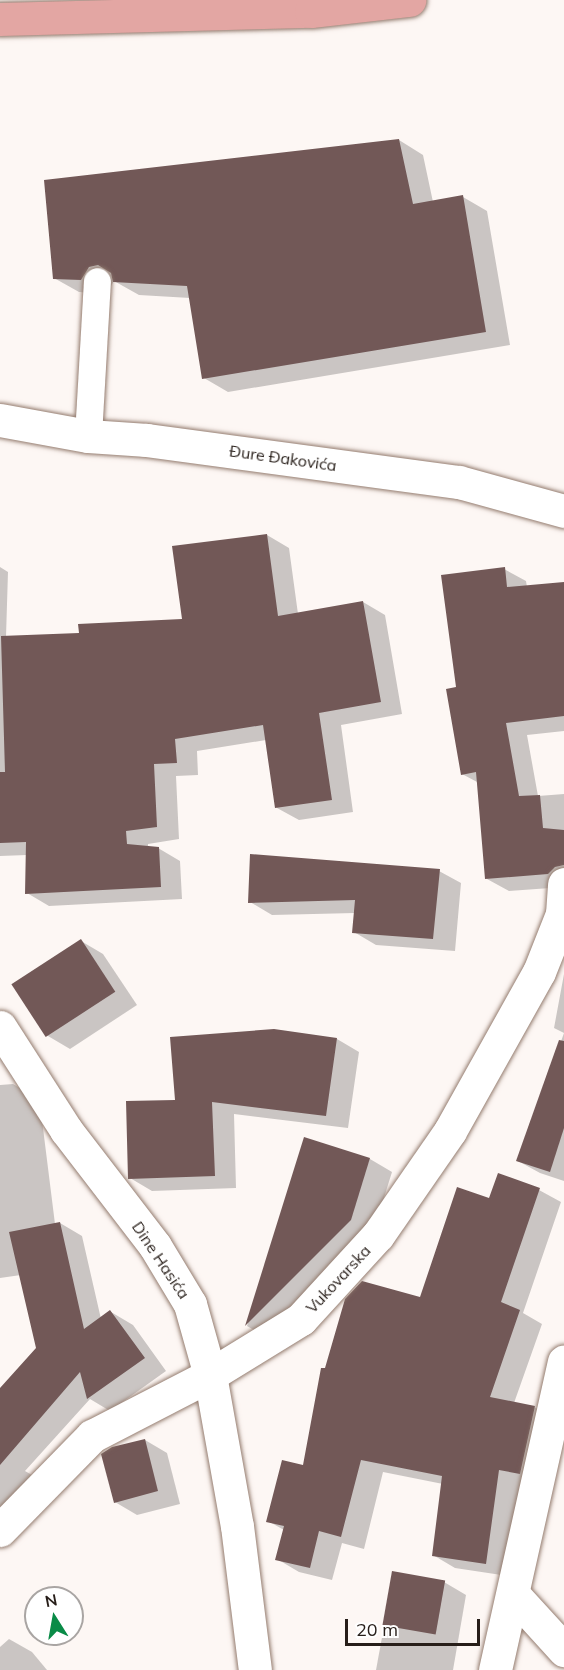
<!DOCTYPE html>
<meta charset="utf-8">
<style>
body{margin:0}
#map{position:relative;width:564px;height:1670px;overflow:hidden;background:#fdf7f4;font-family:Mulish,sans-serif}
div>[style]{position:absolute}
.shadow>*{inset:0;background:#0003}
.building>*{inset:0;background:#725857;transform-origin:0 0}
.roads{filter:drop-shadow(0 0 2px #947c6f) drop-shadow(0 0 2px #947c6f)}
.service>*{height:27px;margin:-13.5px;padding:0 13.5px;transform-origin:13.5px;border-radius:13.5px;background:#fff}
.minor>*{height:33px;margin:-16.5px;padding:0 16.5px;transform-origin:16.5px;border-radius:16.5px;background:#fff}
.primary>*{height:33px;margin:-16.5px;padding:0 16.5px;transform-origin:16.5px;border-radius:16.5px;background:#e3a6a3}
span{translate:-50% -50%;white-space:nowrap;text-align:center;line-height:1.15;-webkit-text-stroke:6px #fff;paint-order:stroke}
.street-label{font-size:16px;color:#271e19}
.north{position:absolute;left:24px;top:1586px;width:60px;height:60px;box-sizing:border-box;background:#fff;border:2px solid #a9a5a3;border-radius:50%;rotate:349deg;font-size:16px;font-weight:700;line-height:24px;text-align:center;color:#271e19}
.north::after{content:'';display:block;margin:auto;width:21px;height:27px;background:#0a8b47;clip-path:polygon(50% 0,100% 100%,50% 72%,0 100%)}
.scale{position:absolute;left:345px;top:1619px;width:135px;height:27px;box-sizing:border-box;border:3px solid #271e19;border-top:0;padding-left:8px;font-size:18px;line-height:21px;white-space:nowrap;color:#271e19;-webkit-text-stroke:4px #fff;paint-order:stroke}
</style>
<div id="map">
<div class="shadow">
<i style="clip-path:polygon(399px 140px,423px 155px,433px 202px,463px 197px,487px 211px,510px 345px,228px 392px,204px 378px,190px 298px,139px 295px,114px 281px,106px 294px,79px 292px,54px 278px)"></i>
<i style="clip-path:polygon(267px 535px,289px 548px,298px 614px,363px 602px,385px 615px,402px 714px,341px 725px,353px 812px,299px 820px,277px 808px,266px 740px,197px 751px,198px 775px,176px 776px,179px 839px,148px 844px,148px 848px,158px 848px,180px 861px,182px 899px,49px 906px,27px 893px,27px 855px,0 856px,0 567px,8px 572px,6px 637px,81px 635px,183px 620px)"></i>
<i style="clip-path:polygon(504px 569px,526px 581px,527px 587px,564px 584px,564px 731px,527px 735px,538px 796px,564px 794px,564px 887px,509px 891px,487px 879px,479px 783px,462px 774px,457px 688px)"></i>
<i style="clip-path:polygon(439px 871px,461px 883px,455px 951px,376px 945px,354px 932px,355px 913px,272px 915px,250px 902px)"></i>
<i style="clip-path:polygon(81px 941px,103px 954px,137px 1005px,70px 1049px,48px 1036px,14px 985px)"></i>
<i style="clip-path:polygon(564px 974px,564px 1181px,540px 1173px,518px 1161px,564px 1033px,554px 1028px)"></i>
<i style="clip-path:polygon(274px 1030px,337px 1039px,359px 1052px,348px 1128px,234px 1114px,236px 1188px,152px 1191px,130px 1178px,176px 1101px)"></i>
<i style="clip-path:polygon(13px 1084px,35px 1097px,40px 1104px,55px 1224px,60px 1223px,82px 1236px,101px 1319px,111px 1312px,133px 1325px,166px 1371px,110px 1411px,90px 1399px,25px 1471px,44px 1482px,0 1515px,0 1390px,37px 1349px,21px 1275px,0 1278px,0 1085px)"></i>
<i style="clip-path:polygon(305px 1139px,370px 1159px,392px 1172px,373px 1233px,268px 1338px,247px 1326px)"></i>
<i style="clip-path:polygon(539px 1190px,561px 1202px,523px 1313px,542px 1324px,514px 1403px,534px 1407px,557px 1420px,508px 1576px,455px 1568px,433px 1555px,443px 1484px,383px 1472px,364px 1549px,342px 1543px,332px 1580px,299px 1572px,277px 1559px,284px 1530px,268px 1521px,304px 1467px,326px 1370px,421px 1298px,490px 1200px)"></i>
<i style="clip-path:polygon(145px 1440px,167px 1453px,180px 1504px,137px 1515px,115px 1502px)"></i>
<i style="clip-path:polygon(394px 1572px,444px 1582px,466px 1595px,453px 1670px,376px 1670px)"></i>
<i style="clip-path:polygon(9px 1639px,32px 1652px,47px 1670px,0 1670px,0 1647px)"></i>
</div>
<div class="building">
<i style="clip-path:polygon(399px 139px,413px 204px,463px 195px,486px 332px,202px 379px,187px 286px,113px 282px,111px 273px,98px 265px,89px 267px,81px 280px,53px 279px,44px 180px)"></i>
<i style="clip-path:polygon(267px 534px,278px 616px,363px 601px,381px 702px,319px 713px,332px 800px,275px 808px,263px 725px,175px 739px,177px 763px,154px 764px,157px 827px,126px 831px,127px 844px,159px 847px,161px 887px,25px 894px,26px 842px,0 843px,0 772px,5px 772px,1px 636px,79px 633px,78px 624px,182px 619px,172px 546px)"></i>
<i style="clip-path:polygon(505px 567px,507px 587px,564px 582px,564px 716px,506px 723px,519px 796px,540px 795px,543px 828px,564px 830px,564px 865px,555px 867px,548px 874px,485px 879px,476px 772px,461px 775px,446px 689px,456px 687px,441px 575px)"></i>
<i style="clip-path:polygon(250px 854px,440px 869px,433px 939px,352px 933px,355px 900px,248px 903px)"></i>
<i style="left:81px;top:939px;width:63px;height:83px;rotate:57deg"></i>
<i style="clip-path:polygon(274px 1029px,337px 1038px,326px 1116px,212px 1102px,215px 1176px,128px 1179px,126px 1101px,175px 1100px,170px 1037px)"></i>
<i style="clip-path:polygon(559px 1040px,564px 1041px,564px 1128px,550px 1172px,516px 1161px)"></i>
<i style="clip-path:polygon(304px 1137px,370px 1158px,351px 1220px,245px 1326px)"></i>
<i style="clip-path:polygon(498px 1173px,540px 1188px,501px 1302px,520px 1310px,490px 1397px,535px 1406px,520px 1474px,499px 1470px,486px 1564px,432px 1556px,442px 1476px,361px 1460px,341px 1537px,319px 1531px,310px 1568px,275px 1560px,284px 1526px,266px 1522px,282px 1460px,303px 1465px,321px 1368px,325px 1368px,345px 1299px,362px 1281px,420px 1297px,457px 1187px,489px 1198px)"></i>
<i style="clip-path:polygon(60px 1222px,84px 1329px,110px 1310px,145px 1358px,87px 1399px,80px 1372px,0 1465px,0 1388px,36px 1348px,9px 1232px)"></i>
<i style="clip-path:polygon(145px 1439px,158px 1491px,114px 1503px,101px 1454px,112px 1447px)"></i>
<i style="left:392px;top:1571px;width:54px;height:55px;rotate:10deg"></i>
</div>
<div class="roads">
<div class="service">
<i style="left:88px;top:436px;width:155px;rotate:-86.7deg"></i>
</div>
<div class="minor">
<i style="left:0;top:420px;width:89px;rotate:10.3deg"></i>
<i style="left:88px;top:436px;width:59px;rotate:3.9deg"></i>
<i style="left:147px;top:440px;width:315px;rotate:7.7deg"></i>
<i style="left:459px;top:482px;width:109px;rotate:15.4deg"></i>
<i style="left:0;top:1027px;width:122px;rotate:57.3deg"></i>
<i style="left:66px;top:1130px;width:146px;rotate:52.5deg"></i>
<i style="left:155px;top:1246px;width:68px;rotate:58.9deg"></i>
<i style="left:190px;top:1304px;width:74px;rotate:74.3deg"></i>
<i style="left:210px;top:1375px;width:153px;rotate:79.9deg"></i>
<i style="left:237px;top:1526px;width:145px;rotate:82.9deg"></i>
<i style="left:0;top:1530px;width:132px;rotate:-45.6deg"></i>
<i style="left:92px;top:1436px;width:133px;rotate:-27.3deg"></i>
<i style="left:210px;top:1375px;width:107px;rotate:-31.6deg"></i>
<i style="left:301px;top:1319px;width:114px;rotate:-47.5deg"></i>
<i style="left:378px;top:1235px;width:126px;rotate:-55.3deg"></i>
<i style="left:450px;top:1131px;width:182px;rotate:-60.8deg"></i>
<i style="left:539px;top:972px;width:62px;rotate:-68.4deg"></i>
<i style="left:562px;top:914px;width:30px;rotate:-86deg"></i>
<i style="left:513px;top:1594px;width:76px;rotate:47.7deg"></i>
<i style="left:495px;top:1670px;width:316px;rotate:-77.4deg"></i>
</div>
<div class="primary">
<i style="left:0;top:19px;width:311px;rotate:-1.5deg"></i>
<i style="left:311px;top:11px;width:99px;rotate:-6.4deg"></i>
</div>
</div>
<div class="street-label">
<span style="left:283px;top:458px;rotate:8deg">Đure Đakovića</span>
<span style="left:161px;top:1260px;rotate:56deg">Dine Hasića</span>
<span style="left:338px;top:1279px;rotate:-47deg">Vukovarska</span>
</div>
<div class="north">N</div>
<div class="scale">20 m</div>
</div>
